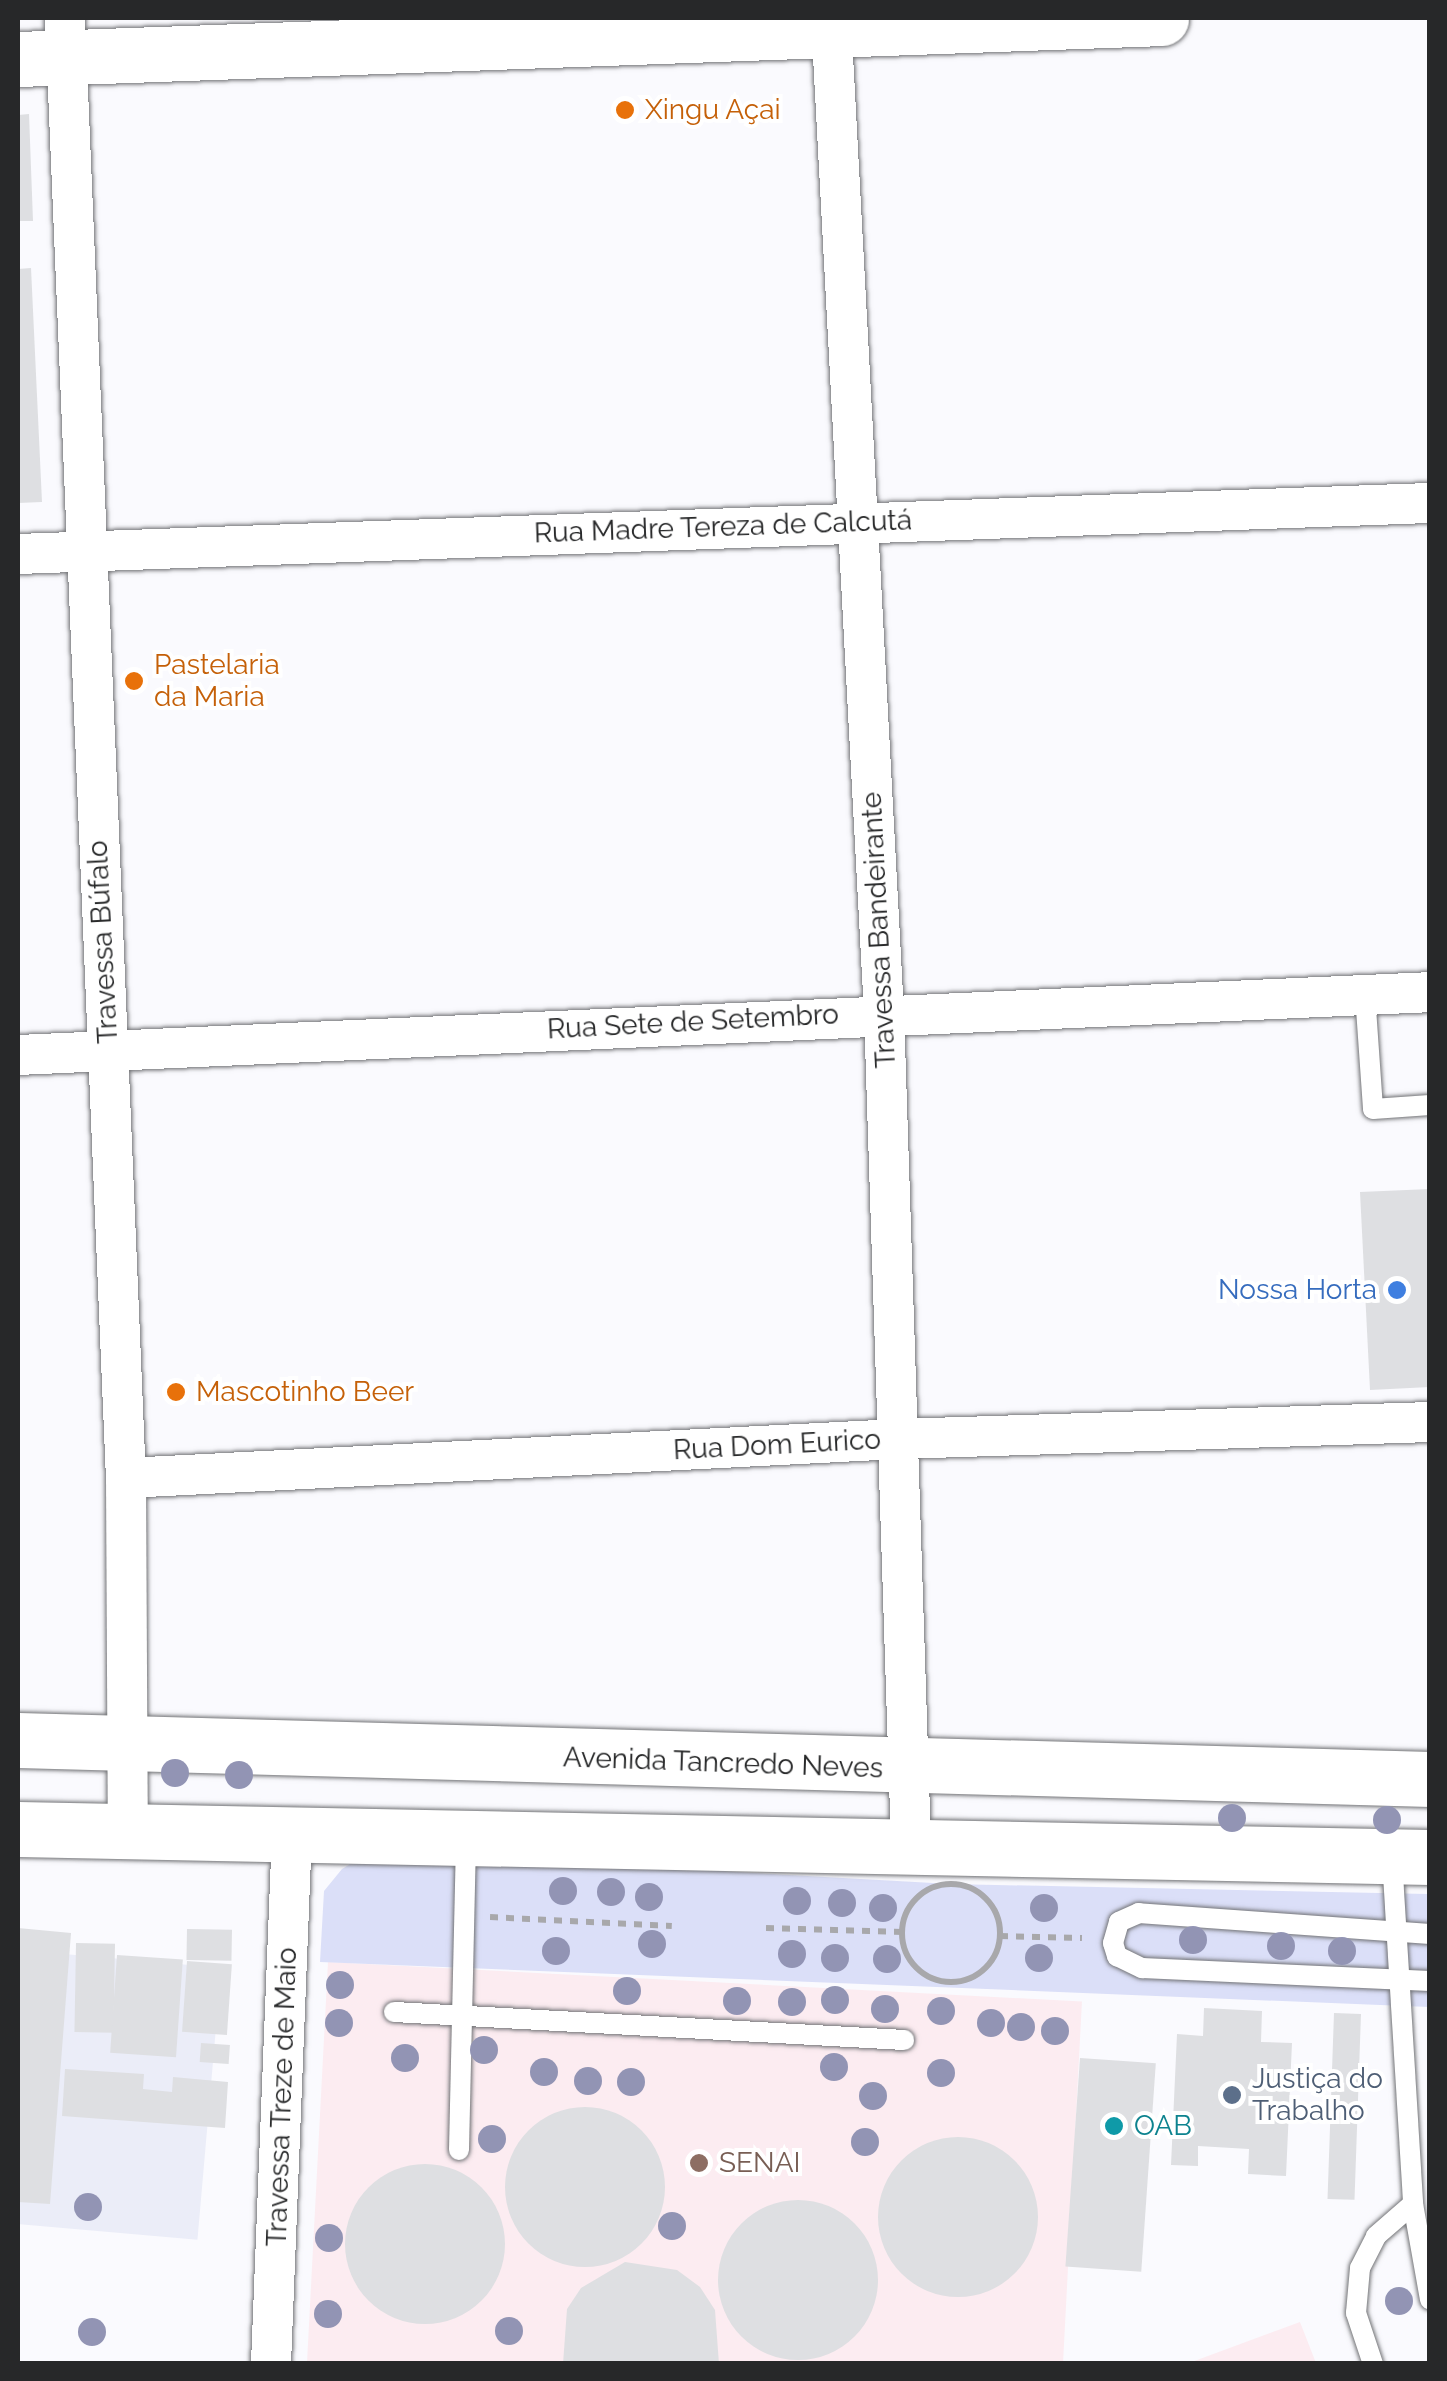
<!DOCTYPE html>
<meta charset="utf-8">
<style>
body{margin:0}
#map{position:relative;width:1447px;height:2381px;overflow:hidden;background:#fafafe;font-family:Raleway,sans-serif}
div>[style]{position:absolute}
.built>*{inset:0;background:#ebedf8;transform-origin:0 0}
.education>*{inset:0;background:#fcecf1;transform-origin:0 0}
.green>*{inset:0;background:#dbdff8}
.building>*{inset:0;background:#dedfe2;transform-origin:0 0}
.round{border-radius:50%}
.path>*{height:6px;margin-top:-3px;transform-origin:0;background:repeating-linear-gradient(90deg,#a8a8ab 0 8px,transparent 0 16px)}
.path>.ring{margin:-3px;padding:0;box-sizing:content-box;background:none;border:6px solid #a8a8ab;border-radius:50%}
.roads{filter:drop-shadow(0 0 2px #727376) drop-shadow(0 0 2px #727376)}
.lane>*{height:20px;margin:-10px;padding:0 10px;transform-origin:10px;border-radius:10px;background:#fff}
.street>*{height:40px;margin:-20px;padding:0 20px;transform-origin:20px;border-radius:20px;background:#fff}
.secondary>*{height:55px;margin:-27.5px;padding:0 27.5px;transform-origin:27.5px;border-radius:27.5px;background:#fff}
.trees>*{width:28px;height:28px;margin:-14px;border-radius:50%;background:#9294b4}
.dots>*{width:28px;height:28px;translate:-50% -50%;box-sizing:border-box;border:5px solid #fff;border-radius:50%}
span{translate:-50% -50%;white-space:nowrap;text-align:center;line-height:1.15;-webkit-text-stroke:8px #fff;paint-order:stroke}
.food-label{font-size:28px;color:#c56008}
.left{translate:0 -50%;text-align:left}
.street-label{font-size:28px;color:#272829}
.shop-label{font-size:28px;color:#366cbe}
.right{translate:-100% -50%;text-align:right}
.service-label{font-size:28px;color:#4e5e75}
.culture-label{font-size:28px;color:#0d838f}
.education-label{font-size:28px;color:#785e54}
.frame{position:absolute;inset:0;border:20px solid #272829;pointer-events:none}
</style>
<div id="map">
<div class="built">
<i style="left:18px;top:1950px;width:204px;height:273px;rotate:5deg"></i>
</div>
<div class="education">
<i style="left:328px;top:1962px;width:755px;height:402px;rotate:3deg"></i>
<i style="clip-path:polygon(1300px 2322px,1316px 2363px,1188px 2363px,1189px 2363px)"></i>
</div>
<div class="green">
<i style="clip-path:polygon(483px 1858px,951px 1884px,1429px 1894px,1429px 2007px,320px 1962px,324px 1891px,342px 1869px,352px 1863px)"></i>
</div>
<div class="building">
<i style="clip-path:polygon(29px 114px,33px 221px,18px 221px,18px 115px)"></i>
<i style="clip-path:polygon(31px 268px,42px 502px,18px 503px,18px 269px)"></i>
<i style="clip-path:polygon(1430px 1189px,1430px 1387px,1370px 1390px,1360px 1192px)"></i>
<i style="clip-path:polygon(18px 1928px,71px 1933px,50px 2204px,18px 2202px)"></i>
<i style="left:187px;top:1929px;width:45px;height:31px;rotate:1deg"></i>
<i style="left:76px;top:1943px;width:39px;height:89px;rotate:1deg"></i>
<i style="left:117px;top:1955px;width:66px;height:98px;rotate:4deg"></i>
<i style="left:187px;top:1961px;width:45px;height:71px;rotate:4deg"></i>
<i style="clip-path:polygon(1204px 2008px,1262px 2011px,1261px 2042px,1292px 2043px,1286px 2176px,1248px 2174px,1249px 2149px,1198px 2146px,1198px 2166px,1171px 2165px,1177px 2034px,1203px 2036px)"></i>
<i style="left:1334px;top:2013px;width:27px;height:186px;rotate:2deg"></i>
<i style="left:201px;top:2043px;width:29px;height:19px;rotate:4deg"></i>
<i style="left:1080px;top:2058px;width:76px;height:209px;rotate:4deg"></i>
<i style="clip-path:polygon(65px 2069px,144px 2074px,143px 2089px,172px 2092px,173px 2077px,228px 2082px,225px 2128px,62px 2116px)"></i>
<i class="round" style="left:505px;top:2107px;width:160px;height:160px"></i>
<i class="round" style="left:878px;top:2137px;width:160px;height:160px"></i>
<i class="round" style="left:345px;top:2164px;width:160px;height:160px"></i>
<i class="round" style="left:718px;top:2200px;width:160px;height:160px"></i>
<i style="clip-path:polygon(625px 2262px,677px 2270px,700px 2287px,715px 2310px,719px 2364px,563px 2364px,567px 2309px,581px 2288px)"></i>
</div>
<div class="path">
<i class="ring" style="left:902px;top:1884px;width:92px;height:92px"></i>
<i style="left:490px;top:1917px;width:182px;rotate:2.8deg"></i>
<i style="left:766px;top:1928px;width:137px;rotate:1.7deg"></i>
<i style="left:1000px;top:1936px;width:82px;rotate:1.4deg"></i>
</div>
<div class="roads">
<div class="lane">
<i style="left:1365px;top:994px;width:115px;rotate:86deg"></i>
<i style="left:1373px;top:1109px;width:57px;rotate:-4deg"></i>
<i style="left:1392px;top:1858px;width:347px;rotate:86.5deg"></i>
<i style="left:1430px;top:1934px;width:292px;rotate:-175.9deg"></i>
<i style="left:1139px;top:1913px;width:22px;rotate:156deg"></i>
<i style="left:1119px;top:1922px;width:22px;rotate:106deg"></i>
<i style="left:1113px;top:1943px;width:14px;rotate:73deg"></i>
<i style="left:1117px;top:1956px;width:28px;rotate:26deg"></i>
<i style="left:1142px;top:1968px;width:288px;rotate:2.6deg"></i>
<i style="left:394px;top:2012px;width:511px;rotate:3.14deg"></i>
<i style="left:459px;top:2150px;width:308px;rotate:-88.7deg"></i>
<i style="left:1373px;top:2364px;width:54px;rotate:-108.4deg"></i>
<i style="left:1356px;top:2313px;width:45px;rotate:-84.9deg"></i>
<i style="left:1360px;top:2268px;width:36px;rotate:-63deg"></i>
<i style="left:1376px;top:2236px;width:49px;rotate:-40.9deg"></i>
<i style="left:1413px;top:2204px;width:97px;rotate:79.9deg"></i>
</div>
<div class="street">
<i style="left:65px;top:18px;width:1461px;rotate:87.61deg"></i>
<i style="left:126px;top:1478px;width:350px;rotate:89.7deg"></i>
<i style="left:831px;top:18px;width:995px;rotate:86.95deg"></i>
<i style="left:884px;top:1012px;width:831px;rotate:88.14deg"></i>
<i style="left:18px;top:554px;width:1413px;rotate:-2.07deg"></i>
<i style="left:18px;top:1055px;width:1413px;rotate:-2.55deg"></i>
<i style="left:126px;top:1478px;width:774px;rotate:-2.89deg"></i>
<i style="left:899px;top:1439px;width:531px;rotate:-1.83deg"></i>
<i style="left:271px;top:2364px;width:533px;rotate:-87.74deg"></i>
</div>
<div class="secondary">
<i style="left:18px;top:59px;width:1144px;rotate:-2.05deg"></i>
<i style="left:18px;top:1740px;width:1413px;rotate:1.58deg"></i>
<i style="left:18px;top:1829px;width:1412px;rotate:1.14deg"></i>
</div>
</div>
<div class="trees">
<i style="left:175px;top:1773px"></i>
<i style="left:239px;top:1775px"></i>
<i style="left:1232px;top:1818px"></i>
<i style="left:1387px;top:1820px"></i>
<i style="left:563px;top:1891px"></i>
<i style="left:611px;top:1892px"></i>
<i style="left:649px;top:1897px"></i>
<i style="left:797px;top:1901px"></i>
<i style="left:842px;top:1903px"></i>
<i style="left:883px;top:1908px"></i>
<i style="left:1044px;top:1908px"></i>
<i style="left:1193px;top:1940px"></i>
<i style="left:652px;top:1944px"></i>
<i style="left:1281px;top:1946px"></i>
<i style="left:556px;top:1951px"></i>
<i style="left:1342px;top:1951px"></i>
<i style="left:792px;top:1954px"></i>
<i style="left:835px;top:1958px"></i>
<i style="left:1039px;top:1958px"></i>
<i style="left:887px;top:1959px"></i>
<i style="left:340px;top:1985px"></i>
<i style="left:627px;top:1991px"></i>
<i style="left:835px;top:2000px"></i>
<i style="left:737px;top:2001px"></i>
<i style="left:792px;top:2002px"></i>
<i style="left:885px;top:2009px"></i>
<i style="left:941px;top:2011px"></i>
<i style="left:339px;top:2023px"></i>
<i style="left:991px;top:2023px"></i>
<i style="left:1021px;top:2027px"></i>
<i style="left:1055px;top:2031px"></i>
<i style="left:484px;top:2050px"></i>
<i style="left:405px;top:2058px"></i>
<i style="left:834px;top:2067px"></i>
<i style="left:544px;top:2072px"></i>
<i style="left:941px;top:2073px"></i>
<i style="left:588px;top:2081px"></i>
<i style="left:631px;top:2082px"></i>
<i style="left:873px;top:2096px"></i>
<i style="left:492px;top:2139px"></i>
<i style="left:865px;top:2142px"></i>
<i style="left:88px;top:2207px"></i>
<i style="left:672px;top:2226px"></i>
<i style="left:329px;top:2238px"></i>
<i style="left:1399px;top:2301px"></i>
<i style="left:328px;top:2314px"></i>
<i style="left:509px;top:2331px"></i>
<i style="left:92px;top:2332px"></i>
</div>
<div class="dots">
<i style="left:625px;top:110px;background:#e8710a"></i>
<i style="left:134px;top:681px;background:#e8710a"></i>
<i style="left:1397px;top:1290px;background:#3f7fe0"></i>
<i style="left:176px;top:1392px;background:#e8710a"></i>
<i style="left:1232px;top:2095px;background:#5c6f8a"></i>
<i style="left:1114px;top:2126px;background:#0f9aa8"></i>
<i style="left:699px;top:2163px;background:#8d6e63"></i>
</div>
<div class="food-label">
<span class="left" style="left:645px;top:110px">Xingu Açai</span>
<span class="left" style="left:154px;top:681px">Pastelaria<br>da Maria</span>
<span class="left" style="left:196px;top:1392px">Mascotinho Beer</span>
</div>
<div class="street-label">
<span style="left:723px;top:527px;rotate:-2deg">Rua Madre Tereza de Calcutá</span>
<span style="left:879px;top:930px;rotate:-93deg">Travessa Bandeirante</span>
<span style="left:103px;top:942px;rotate:-93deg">Travessa Búfalo</span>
<span style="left:693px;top:1022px;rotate:-3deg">Rua Sete de Setembro</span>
<span style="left:777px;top:1445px;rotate:-3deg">Rua Dom Eurico</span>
<span style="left:723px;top:1763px;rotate:2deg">Avenida Tancredo Neves</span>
<span style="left:282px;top:2097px;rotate:-88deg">Travessa Treze de Maio</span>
</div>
<div class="shop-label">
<span class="right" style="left:1377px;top:1290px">Nossa Horta</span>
</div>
<div class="service-label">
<span class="left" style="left:1252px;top:2095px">Justiça do<br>Trabalho</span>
</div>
<div class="culture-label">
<span class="left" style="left:1134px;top:2126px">OAB</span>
</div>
<div class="education-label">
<span class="left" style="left:719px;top:2163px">SENAI</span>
</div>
<div class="frame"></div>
</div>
